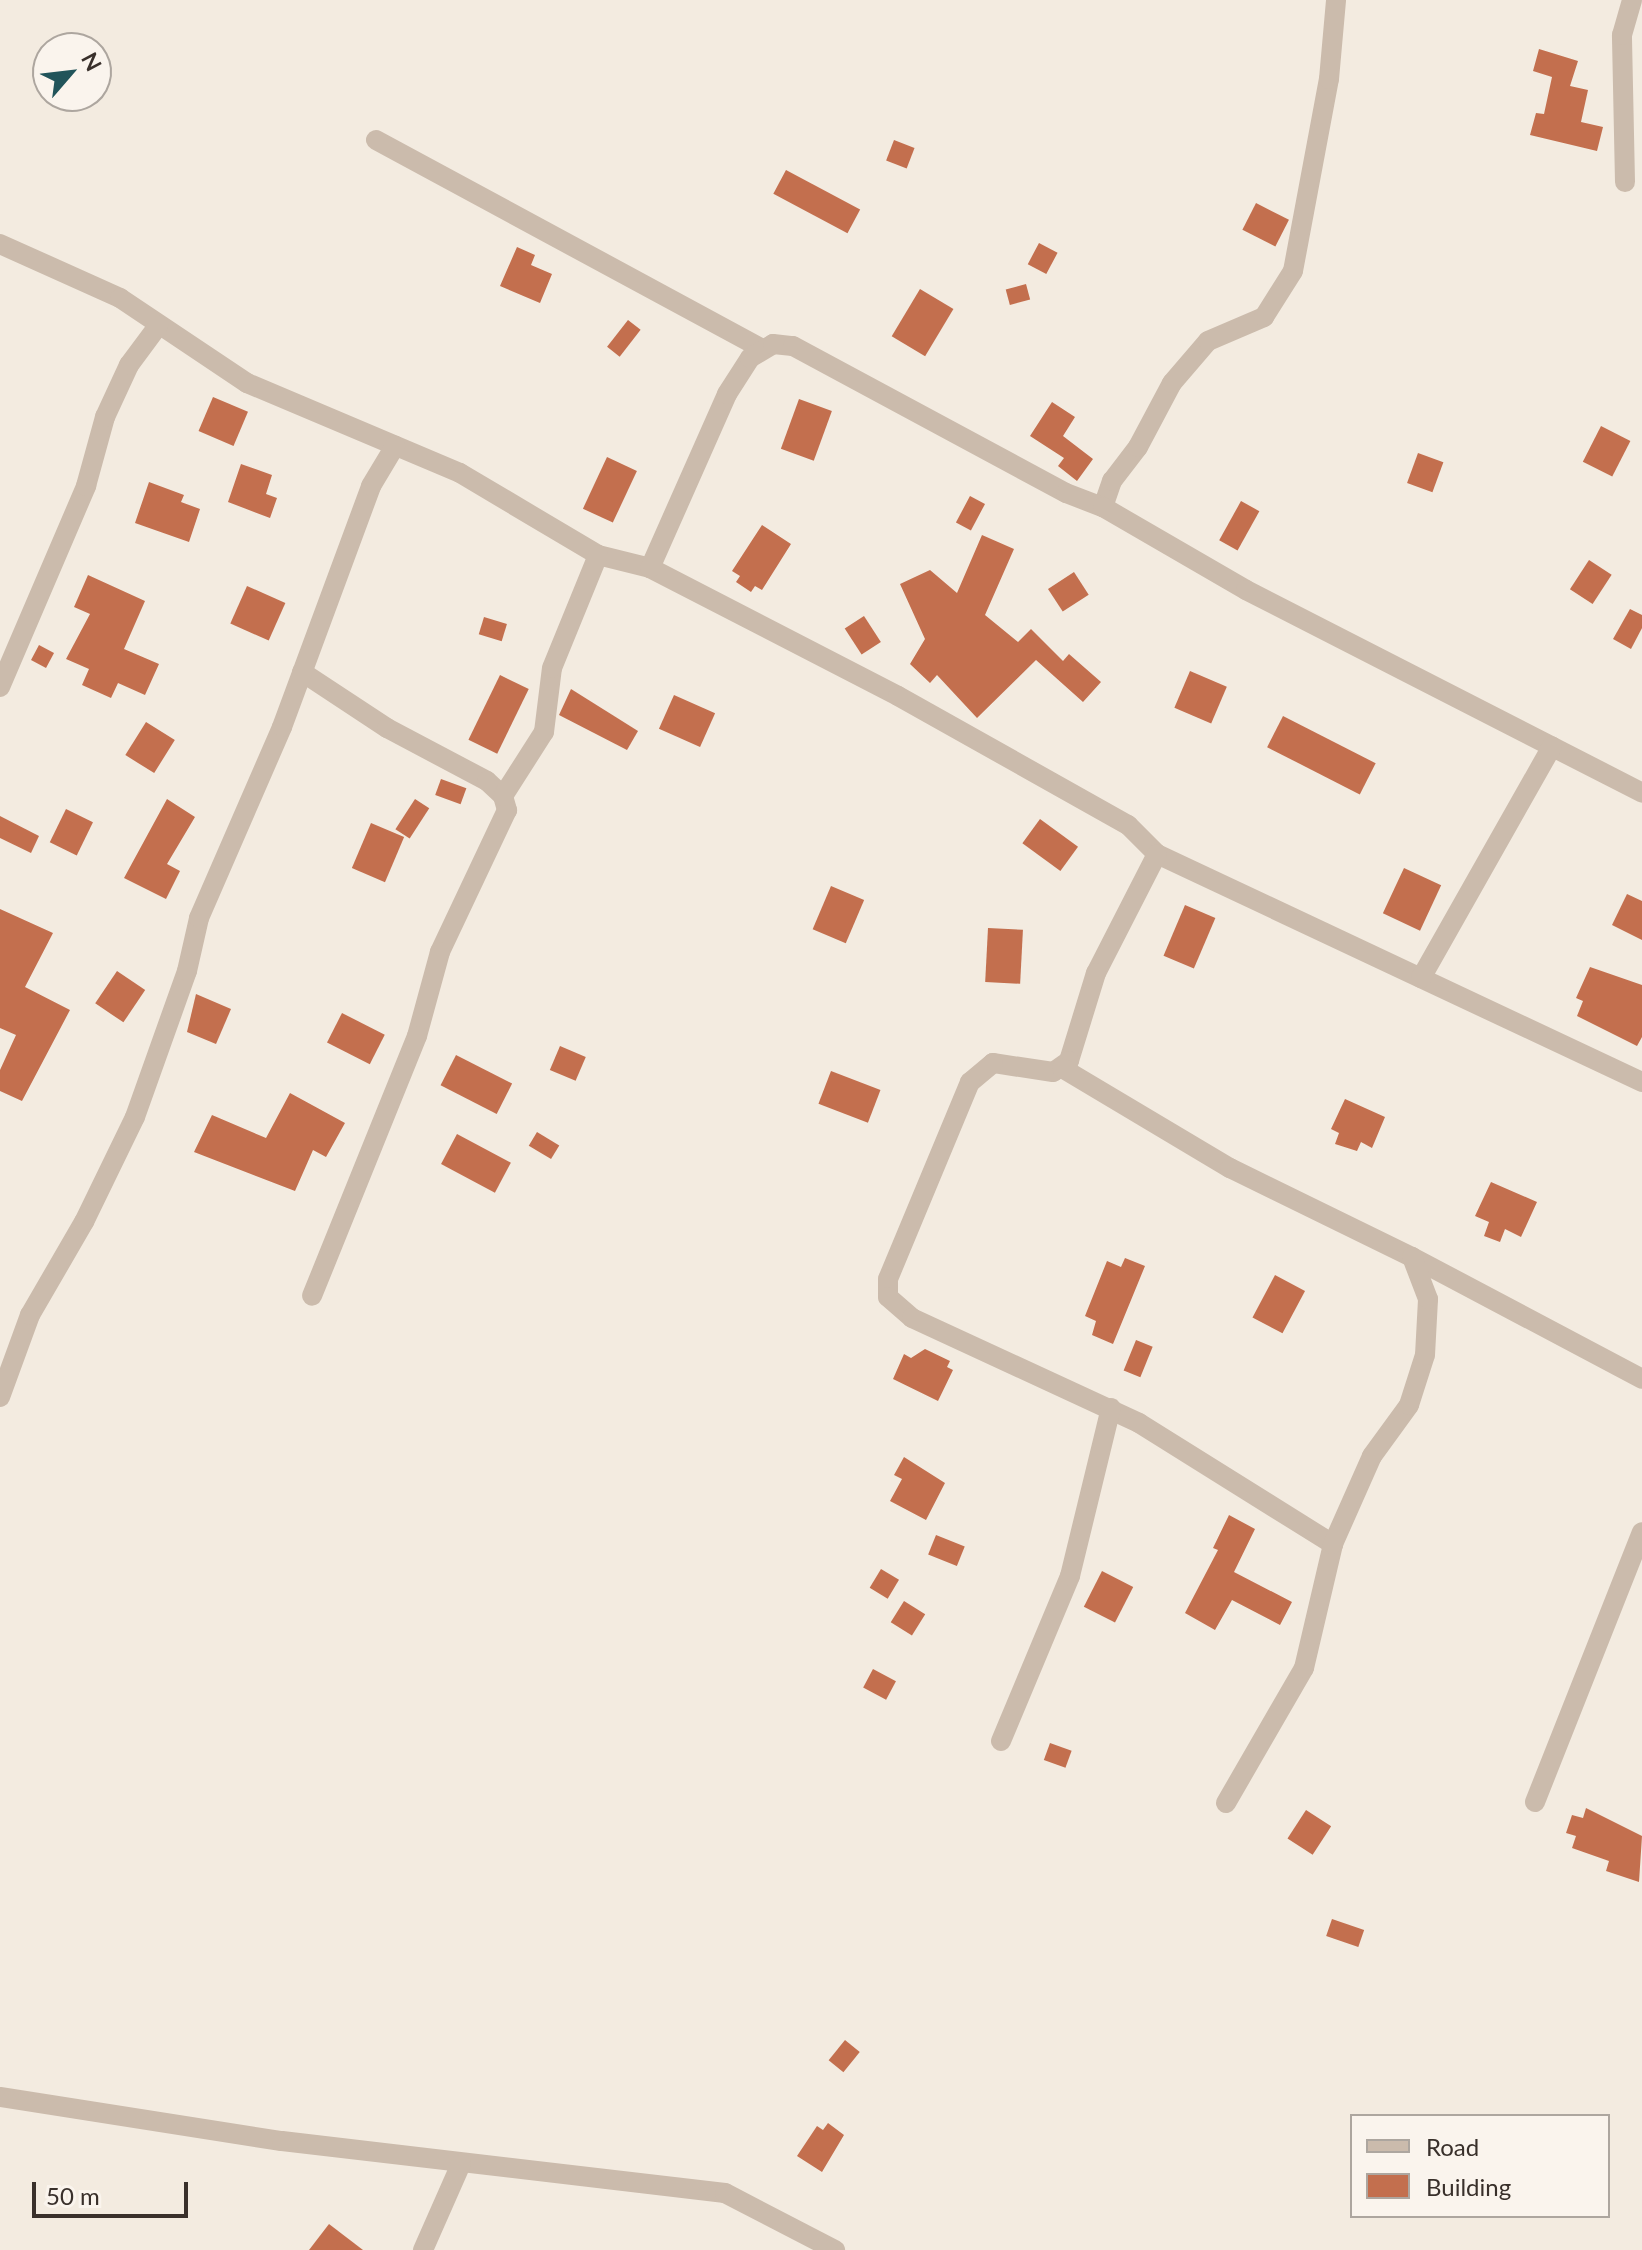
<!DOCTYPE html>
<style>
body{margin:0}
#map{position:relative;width:1642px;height:2250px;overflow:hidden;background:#f3ebe0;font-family:Lato,sans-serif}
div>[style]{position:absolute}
.building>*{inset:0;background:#c36f4e;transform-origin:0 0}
.minor>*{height:20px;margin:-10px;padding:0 10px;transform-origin:10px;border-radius:10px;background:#cbbbac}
span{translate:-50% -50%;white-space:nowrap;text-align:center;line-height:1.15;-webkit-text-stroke:8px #faf4ed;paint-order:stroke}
.legend{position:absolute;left:1350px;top:2114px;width:260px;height:104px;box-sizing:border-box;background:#faf4ed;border:2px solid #ada69f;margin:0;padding:10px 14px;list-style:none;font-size:24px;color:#39302b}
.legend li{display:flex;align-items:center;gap:16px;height:40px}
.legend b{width:40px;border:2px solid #ada69f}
.north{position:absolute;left:32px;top:32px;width:80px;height:80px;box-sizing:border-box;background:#faf4ed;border:2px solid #ada69f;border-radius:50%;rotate:62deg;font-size:22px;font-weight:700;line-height:32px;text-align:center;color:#39302b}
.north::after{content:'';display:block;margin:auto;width:28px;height:36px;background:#21545a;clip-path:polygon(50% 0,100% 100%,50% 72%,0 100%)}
.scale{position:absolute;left:32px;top:2182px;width:156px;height:36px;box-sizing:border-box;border:4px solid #39302b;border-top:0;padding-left:10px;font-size:24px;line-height:28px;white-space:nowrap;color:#39302b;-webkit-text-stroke:6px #faf4ed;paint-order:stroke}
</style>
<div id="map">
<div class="building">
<i style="clip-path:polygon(1539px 49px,1578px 61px,1570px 86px,1588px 90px,1581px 122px,1603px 127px,1597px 151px,1530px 135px,1536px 113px,1544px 114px,1552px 77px,1533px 71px)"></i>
<i style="left:894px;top:140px;width:22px;height:22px;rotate:21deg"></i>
<i style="left:786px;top:170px;width:84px;height:27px;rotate:28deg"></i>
<i style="left:1256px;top:203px;width:37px;height:30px;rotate:27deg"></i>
<i style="left:1039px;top:243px;width:21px;height:24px;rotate:28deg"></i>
<i style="clip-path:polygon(517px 247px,535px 255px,531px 265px,552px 274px,540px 303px,500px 286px)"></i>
<i style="left:1026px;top:284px;width:16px;height:21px;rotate:75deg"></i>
<i style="left:920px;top:289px;width:39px;height:55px;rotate:31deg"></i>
<i style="left:628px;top:320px;width:16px;height:34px;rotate:38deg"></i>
<i style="left:213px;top:397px;width:38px;height:37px;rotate:23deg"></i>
<i style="left:799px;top:399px;width:35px;height:53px;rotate:20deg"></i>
<i style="clip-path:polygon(1052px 402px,1075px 417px,1063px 436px,1093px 459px,1077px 481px,1058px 466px,1064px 458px,1030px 436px)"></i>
<i style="left:1601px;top:426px;width:33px;height:40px;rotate:27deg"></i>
<i style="left:1418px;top:453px;width:27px;height:32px;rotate:20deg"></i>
<i style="left:607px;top:457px;width:33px;height:57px;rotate:25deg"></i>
<i style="clip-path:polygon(241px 464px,272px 475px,266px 494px,277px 498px,270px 518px,228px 502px)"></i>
<i style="clip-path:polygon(149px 482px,184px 495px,181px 502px,200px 509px,189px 542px,135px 523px)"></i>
<i style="left:970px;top:496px;width:17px;height:30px;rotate:28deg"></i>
<i style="left:1241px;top:501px;width:21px;height:45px;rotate:29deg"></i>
<i style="clip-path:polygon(762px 525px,791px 544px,762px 590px,755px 586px,751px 592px,736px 582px,740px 576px,732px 571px)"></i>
<i style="clip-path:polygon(982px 535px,1014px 549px,985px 615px,1018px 642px,1031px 629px,1063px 661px,1069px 654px,1101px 682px,1083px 702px,1036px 660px,977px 718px,937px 675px,930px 683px,910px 664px,925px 639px,900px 584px,930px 570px,957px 593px)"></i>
<i style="left:1589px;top:560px;width:27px;height:35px;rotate:33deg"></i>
<i style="left:1074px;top:572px;width:27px;height:31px;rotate:57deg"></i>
<i style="clip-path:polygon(88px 575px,145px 601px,124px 649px,159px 664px,145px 695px,118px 683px,111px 698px,82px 685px,89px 669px,66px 659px,90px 614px,74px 607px)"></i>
<i style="left:247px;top:586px;width:42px;height:41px;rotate:24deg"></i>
<i style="clip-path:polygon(1630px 609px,1642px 615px,1642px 628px,1631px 649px,1613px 639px)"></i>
<i style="left:864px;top:616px;width:31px;height:23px;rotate:57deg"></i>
<i style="left:484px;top:617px;width:24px;height:18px;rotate:17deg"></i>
<i style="left:39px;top:645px;width:17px;height:17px;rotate:28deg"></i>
<i style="left:1190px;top:671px;width:40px;height:40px;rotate:23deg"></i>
<i style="left:500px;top:675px;width:32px;height:72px;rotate:26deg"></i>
<i style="clip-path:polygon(571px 689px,638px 731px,627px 750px,559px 715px)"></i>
<i style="left:674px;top:695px;width:45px;height:37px;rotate:24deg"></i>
<i style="left:1283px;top:716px;width:104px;height:35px;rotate:27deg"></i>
<i style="left:146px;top:722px;width:34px;height:39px;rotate:32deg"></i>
<i style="left:441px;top:779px;width:27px;height:17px;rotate:20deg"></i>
<i style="clip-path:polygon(167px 799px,195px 817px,167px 864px,180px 871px,166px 899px,124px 878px)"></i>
<i style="left:415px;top:799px;width:17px;height:36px;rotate:33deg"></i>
<i style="left:66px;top:809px;width:30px;height:37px;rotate:26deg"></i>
<i style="clip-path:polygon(0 816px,39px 836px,31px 853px,0 838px)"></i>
<i style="left:1040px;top:819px;width:47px;height:30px;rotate:36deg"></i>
<i style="left:371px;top:823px;width:36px;height:49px;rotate:23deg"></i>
<i style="left:1404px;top:868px;width:41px;height:50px;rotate:25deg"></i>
<i style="left:831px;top:886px;width:36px;height:47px;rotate:23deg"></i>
<i style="clip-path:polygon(1627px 894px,1642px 901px,1642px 940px,1612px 925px)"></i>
<i style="left:1185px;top:905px;width:33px;height:55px;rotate:23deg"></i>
<i style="clip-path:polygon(0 909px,53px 933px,25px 987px,70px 1010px,22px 1101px,0 1091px,0 1070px,16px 1035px,0 1028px)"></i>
<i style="left:988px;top:928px;width:35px;height:54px;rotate:3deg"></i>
<i style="clip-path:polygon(1590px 967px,1642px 985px,1642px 1037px,1637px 1046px,1577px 1016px,1583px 1001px,1576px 998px)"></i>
<i style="left:117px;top:971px;width:34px;height:39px;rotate:34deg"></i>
<i style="clip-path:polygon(196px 994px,231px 1009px,216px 1044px,187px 1032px)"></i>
<i style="left:342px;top:1013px;width:48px;height:33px;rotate:27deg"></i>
<i style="left:560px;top:1046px;width:28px;height:26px;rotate:23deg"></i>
<i style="left:456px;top:1055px;width:63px;height:34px;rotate:27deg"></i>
<i style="left:831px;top:1071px;width:53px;height:35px;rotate:21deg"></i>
<i style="clip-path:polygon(290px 1093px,345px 1123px,326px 1157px,313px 1150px,295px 1191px,194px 1152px,212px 1115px,266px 1138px)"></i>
<i style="clip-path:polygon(1345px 1099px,1385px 1117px,1372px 1148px,1361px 1142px,1357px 1151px,1335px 1144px,1339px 1133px,1331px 1129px)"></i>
<i style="left:537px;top:1132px;width:26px;height:16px;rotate:31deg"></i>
<i style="left:457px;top:1134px;width:61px;height:34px;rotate:28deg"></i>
<i style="clip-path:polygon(1491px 1182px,1537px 1202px,1521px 1237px,1505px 1229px,1500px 1242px,1484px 1236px,1489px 1222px,1475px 1216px)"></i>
<i style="clip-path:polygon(1125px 1258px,1145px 1266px,1113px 1344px,1092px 1335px,1096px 1321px,1085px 1316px,1107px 1261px,1121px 1267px)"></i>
<i style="left:1275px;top:1275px;width:34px;height:48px;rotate:28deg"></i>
<i style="left:1136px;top:1340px;width:18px;height:33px;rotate:22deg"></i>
<i style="clip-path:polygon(925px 1349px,950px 1361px,947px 1367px,953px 1370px,938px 1401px,893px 1379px,904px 1354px,911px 1358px)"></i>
<i style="clip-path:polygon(904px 1457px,945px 1483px,926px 1520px,890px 1501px,902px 1479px,894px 1475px)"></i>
<i style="clip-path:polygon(1229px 1515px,1255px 1529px,1234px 1572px,1292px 1602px,1280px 1625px,1232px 1600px,1215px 1630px,1185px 1613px,1218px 1550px,1213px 1548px)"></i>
<i style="left:936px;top:1535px;width:31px;height:21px;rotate:22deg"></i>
<i style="left:881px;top:1569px;width:21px;height:22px;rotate:31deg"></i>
<i style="left:1102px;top:1571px;width:35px;height:40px;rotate:27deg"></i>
<i style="left:904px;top:1601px;width:25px;height:25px;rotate:32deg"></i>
<i style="left:873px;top:1669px;width:26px;height:21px;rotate:28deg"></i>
<i style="left:1050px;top:1743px;width:23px;height:18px;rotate:20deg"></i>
<i style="clip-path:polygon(1586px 1808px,1642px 1836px,1639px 1882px,1606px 1871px,1609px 1861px,1572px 1848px,1576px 1836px,1566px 1833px,1572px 1815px,1583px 1818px)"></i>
<i style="left:1306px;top:1810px;width:30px;height:34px;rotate:33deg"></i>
<i style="left:1332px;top:1919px;width:34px;height:18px;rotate:19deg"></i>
<i style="left:845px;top:2040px;width:19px;height:26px;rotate:39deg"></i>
<i style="clip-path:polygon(828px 2123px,844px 2135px,822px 2172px,797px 2156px,817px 2126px,823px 2130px)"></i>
<i style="clip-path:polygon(329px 2224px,363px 2250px,309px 2250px)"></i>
</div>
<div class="minor">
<i style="left:376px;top:140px;width:439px;rotate:28.4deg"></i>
<i style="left:1625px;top:182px;width:147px;rotate:-91.2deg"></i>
<i style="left:1622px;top:35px;width:36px;rotate:-74deg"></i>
<i style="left:0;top:244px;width:132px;rotate:24.2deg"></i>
<i style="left:120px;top:298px;width:153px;rotate:33.8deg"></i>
<i style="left:247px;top:383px;width:231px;rotate:22.9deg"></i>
<i style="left:460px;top:473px;width:161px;rotate:30.7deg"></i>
<i style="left:598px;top:555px;width:54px;rotate:14deg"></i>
<i style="left:650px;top:568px;width:279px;rotate:27.3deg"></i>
<i style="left:898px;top:696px;width:264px;rotate:29.3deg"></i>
<i style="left:1128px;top:825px;width:41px;rotate:45deg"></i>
<i style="left:1157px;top:854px;width:536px;rotate:25.18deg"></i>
<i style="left:1103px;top:507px;width:28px;rotate:-71deg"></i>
<i style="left:1112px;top:481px;width:43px;rotate:-52.6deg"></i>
<i style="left:1138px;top:447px;width:72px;rotate:-62deg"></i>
<i style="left:1172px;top:383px;width:55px;rotate:-49.4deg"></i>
<i style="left:1208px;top:341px;width:61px;rotate:-23.2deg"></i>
<i style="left:1264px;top:317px;width:54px;rotate:-57.8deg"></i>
<i style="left:1293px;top:271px;width:195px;rotate:-79.4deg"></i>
<i style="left:1329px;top:79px;width:79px;rotate:-84.9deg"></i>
<i style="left:650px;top:568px;width:190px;rotate:-66.1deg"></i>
<i style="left:727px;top:394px;width:43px;rotate:-57.4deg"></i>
<i style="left:750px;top:358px;width:27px;rotate:-31deg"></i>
<i style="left:773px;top:344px;width:20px;rotate:6deg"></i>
<i style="left:793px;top:346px;width:310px;rotate:28.3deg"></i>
<i style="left:1066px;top:493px;width:40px;rotate:21deg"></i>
<i style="left:1103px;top:507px;width:165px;rotate:30.1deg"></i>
<i style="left:1246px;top:590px;width:445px;rotate:27.1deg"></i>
<i style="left:302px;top:672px;width:102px;rotate:33.4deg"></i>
<i style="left:387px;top:728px;width:113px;rotate:27.9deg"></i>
<i style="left:487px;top:781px;width:22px;rotate:43deg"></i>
<i style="left:503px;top:796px;width:15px;rotate:74deg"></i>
<i style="left:507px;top:810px;width:157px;rotate:115.3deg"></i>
<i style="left:440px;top:952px;width:87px;rotate:105.3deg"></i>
<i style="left:417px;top:1036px;width:280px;rotate:112deg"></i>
<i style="left:0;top:687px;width:219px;rotate:-66.8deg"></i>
<i style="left:86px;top:486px;width:72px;rotate:-74.6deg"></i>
<i style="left:105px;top:417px;width:57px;rotate:-65.2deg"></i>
<i style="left:129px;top:365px;width:49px;rotate:-53.4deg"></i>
<i style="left:503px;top:796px;width:76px;rotate:-57.4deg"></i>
<i style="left:544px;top:732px;width:64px;rotate:-82.9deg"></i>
<i style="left:552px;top:668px;width:122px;rotate:-67.8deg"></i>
<i style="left:1157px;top:854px;width:134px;rotate:117.1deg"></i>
<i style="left:1096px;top:973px;width:92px;rotate:107.1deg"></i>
<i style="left:1069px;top:1061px;width:19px;rotate:145deg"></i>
<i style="left:1053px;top:1072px;width:61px;rotate:-171.5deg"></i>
<i style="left:993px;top:1063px;width:30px;rotate:140deg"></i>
<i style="left:970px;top:1082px;width:213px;rotate:112.6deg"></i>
<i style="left:888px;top:1279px;width:18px;rotate:90deg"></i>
<i style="left:888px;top:1297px;width:32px;rotate:41deg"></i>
<i style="left:912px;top:1318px;width:250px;rotate:24.8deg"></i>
<i style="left:1139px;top:1423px;width:229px;rotate:32deg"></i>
<i style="left:1421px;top:978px;width:266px;rotate:-60.5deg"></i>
<i style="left:1062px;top:1068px;width:196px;rotate:30.8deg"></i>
<i style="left:1230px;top:1168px;width:203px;rotate:26.1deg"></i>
<i style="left:1412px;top:1257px;width:260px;rotate:27.9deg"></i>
<i style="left:0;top:1397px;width:87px;rotate:-69.9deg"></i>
<i style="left:30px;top:1315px;width:108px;rotate:-59.9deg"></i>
<i style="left:84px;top:1222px;width:117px;rotate:-64.1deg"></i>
<i style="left:135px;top:1117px;width:155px;rotate:-70.4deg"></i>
<i style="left:187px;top:971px;width:54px;rotate:-77.2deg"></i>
<i style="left:199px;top:918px;width:208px;rotate:-66.5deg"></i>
<i style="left:282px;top:727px;width:257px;rotate:-69.7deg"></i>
<i style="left:371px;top:486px;width:47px;rotate:-59deg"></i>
<i style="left:1001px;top:1741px;width:179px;rotate:-67.3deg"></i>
<i style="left:1070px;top:1576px;width:173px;rotate:-76.3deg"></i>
<i style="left:1535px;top:1802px;width:290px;rotate:-68.4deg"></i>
<i style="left:1226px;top:1803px;width:156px;rotate:-60deg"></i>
<i style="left:1304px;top:1668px;width:127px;rotate:-76.8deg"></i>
<i style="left:1333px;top:1544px;width:96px;rotate:-66.1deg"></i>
<i style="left:1372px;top:1456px;width:63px;rotate:-54deg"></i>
<i style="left:1409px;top:1405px;width:52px;rotate:-72.3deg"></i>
<i style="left:1425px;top:1355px;width:56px;rotate:-86.9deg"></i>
<i style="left:1428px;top:1299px;width:45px;rotate:-110.9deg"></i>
<i style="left:0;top:2097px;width:285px;rotate:8.9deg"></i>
<i style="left:282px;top:2141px;width:446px;rotate:6.7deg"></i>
<i style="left:725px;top:2193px;width:124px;rotate:27.4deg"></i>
<i style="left:423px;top:2250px;width:94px;rotate:-66.2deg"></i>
</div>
<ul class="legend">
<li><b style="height:10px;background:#cbbbac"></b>Road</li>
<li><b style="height:22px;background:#c36f4e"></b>Building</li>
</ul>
<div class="north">N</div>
<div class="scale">50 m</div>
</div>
